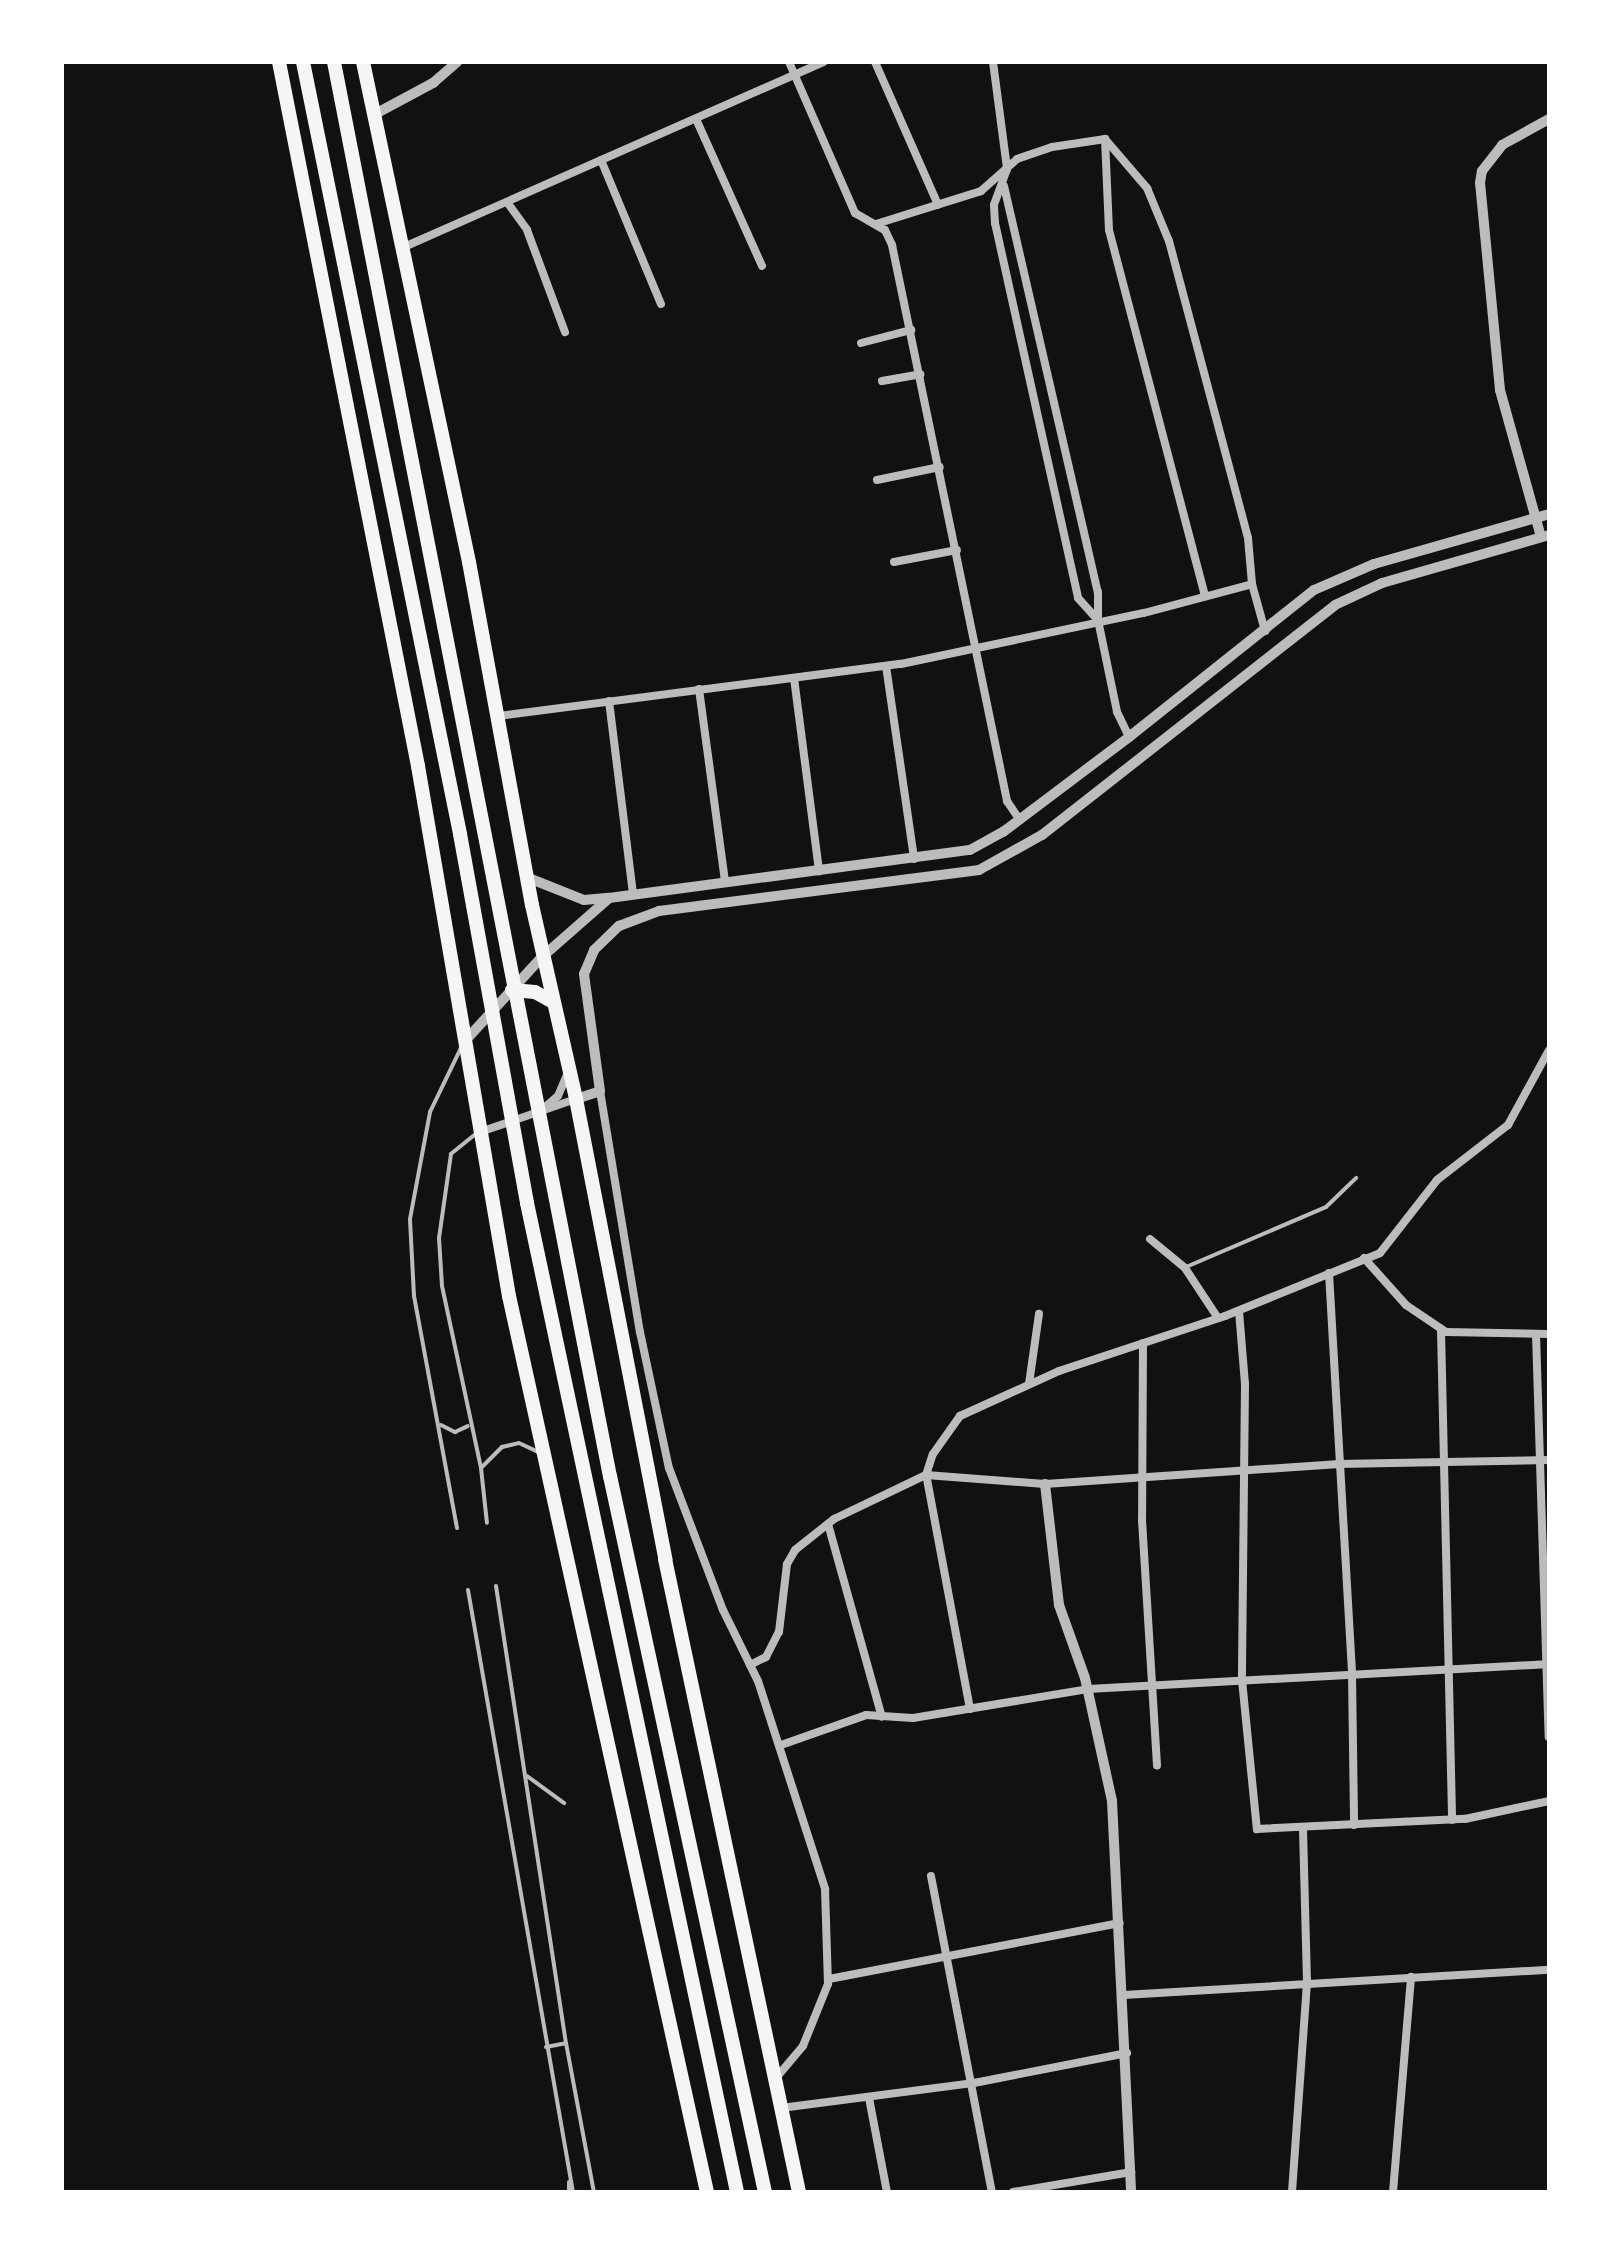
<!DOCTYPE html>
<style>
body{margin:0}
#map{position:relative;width:1611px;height:2254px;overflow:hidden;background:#111;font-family:Helvetica,sans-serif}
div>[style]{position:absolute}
.service>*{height:4px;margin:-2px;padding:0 2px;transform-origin:2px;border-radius:2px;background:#bcbcbc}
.minor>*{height:8px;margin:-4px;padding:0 4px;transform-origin:4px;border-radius:4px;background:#bcbcbc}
.tertiary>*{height:10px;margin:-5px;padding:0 5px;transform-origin:5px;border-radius:5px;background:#bcbcbc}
.trunk>*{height:14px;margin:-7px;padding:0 7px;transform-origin:7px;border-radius:7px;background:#f5f5f5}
span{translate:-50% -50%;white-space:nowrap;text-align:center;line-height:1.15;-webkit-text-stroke:8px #fff;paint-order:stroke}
.frame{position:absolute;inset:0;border:64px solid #fff;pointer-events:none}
</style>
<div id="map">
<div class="service">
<i style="left:478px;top:1132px;width:35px;rotate:141deg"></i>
<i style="left:451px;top:1154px;width:85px;rotate:98.1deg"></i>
<i style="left:439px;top:1238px;width:48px;rotate:86.4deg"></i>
<i style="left:442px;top:1286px;width:186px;rotate:77.9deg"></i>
<i style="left:481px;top:1468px;width:55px;rotate:83.8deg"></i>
<i style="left:1186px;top:1267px;width:152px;rotate:-23.2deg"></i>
<i style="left:1326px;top:1207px;width:42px;rotate:-44deg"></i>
<i style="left:441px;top:1425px;width:16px;rotate:27deg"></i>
<i style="left:455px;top:1432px;width:14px;rotate:-25deg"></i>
<i style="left:481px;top:1468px;width:30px;rotate:-45deg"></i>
<i style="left:502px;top:1447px;width:17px;rotate:-13deg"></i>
<i style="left:519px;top:1443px;width:21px;rotate:25deg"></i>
<i style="left:457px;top:1528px;width:236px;rotate:-100.5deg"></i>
<i style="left:414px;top:1296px;width:77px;rotate:-93deg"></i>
<i style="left:410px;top:1219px;width:109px;rotate:-79.4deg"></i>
<i style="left:430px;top:1112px;width:71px;rotate:-64.2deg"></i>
<i style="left:496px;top:1586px;width:462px;rotate:81.3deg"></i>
<i style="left:566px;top:2043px;width:152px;rotate:79.4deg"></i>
<i style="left:468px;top:1590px;width:611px;rotate:80.11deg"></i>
<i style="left:527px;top:1776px;width:46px;rotate:36.1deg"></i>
<i style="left:546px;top:2047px;width:20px;rotate:-11deg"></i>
<i style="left:569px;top:2182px;width:10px;rotate:90deg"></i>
</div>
<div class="minor">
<i style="left:789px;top:62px;width:165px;rotate:66.4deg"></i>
<i style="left:855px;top:213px;width:34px;rotate:30deg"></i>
<i style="left:885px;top:230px;width:17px;rotate:65deg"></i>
<i style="left:892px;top:245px;width:568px;rotate:78.31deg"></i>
<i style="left:1007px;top:801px;width:22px;rotate:56deg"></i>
<i style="left:875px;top:62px;width:156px;rotate:66.2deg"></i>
<i style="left:993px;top:62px;width:108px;rotate:82.5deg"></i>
<i style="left:1007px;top:169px;width:38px;rotate:110deg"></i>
<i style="left:994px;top:205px;width:18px;rotate:87deg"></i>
<i style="left:995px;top:223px;width:384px;rotate:77.5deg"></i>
<i style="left:1078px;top:598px;width:30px;rotate:48deg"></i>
<i style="left:696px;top:119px;width:161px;rotate:65.8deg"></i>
<i style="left:1105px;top:139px;width:65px;rotate:49.4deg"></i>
<i style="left:1147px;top:188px;width:57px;rotate:67.5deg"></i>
<i style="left:1169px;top:241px;width:307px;rotate:75.1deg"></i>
<i style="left:1248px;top:538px;width:46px;rotate:85deg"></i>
<i style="left:601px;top:160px;width:156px;rotate:67.4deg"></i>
<i style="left:1004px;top:186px;width:417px;rotate:77deg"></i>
<i style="left:1098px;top:592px;width:28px;rotate:90deg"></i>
<i style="left:1098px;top:620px;width:94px;rotate:78.3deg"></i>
<i style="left:1117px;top:712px;width:28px;rotate:64deg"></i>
<i style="left:507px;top:202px;width:34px;rotate:54deg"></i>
<i style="left:527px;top:230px;width:109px;rotate:69.6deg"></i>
<i style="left:876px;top:224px;width:110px;rotate:-17.4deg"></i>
<i style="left:981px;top:191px;width:48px;rotate:-41.6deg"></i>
<i style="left:1017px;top:159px;width:37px;rotate:-19deg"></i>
<i style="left:1052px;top:147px;width:54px;rotate:-8.6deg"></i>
<i style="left:1105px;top:139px;width:91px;rotate:87.5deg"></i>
<i style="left:1109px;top:230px;width:378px;rotate:75.3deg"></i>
<i style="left:404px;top:247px;width:459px;rotate:-23.8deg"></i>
<i style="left:861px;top:343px;width:52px;rotate:-14.6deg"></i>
<i style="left:882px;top:381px;width:39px;rotate:-10deg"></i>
<i style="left:877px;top:480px;width:64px;rotate:-11.7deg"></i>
<i style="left:894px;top:562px;width:64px;rotate:-10.8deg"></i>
<i style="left:886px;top:666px;width:195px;rotate:81.7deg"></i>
<i style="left:794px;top:678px;width:195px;rotate:82.6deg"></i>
<i style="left:699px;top:689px;width:195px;rotate:82.3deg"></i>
<i style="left:609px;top:701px;width:194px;rotate:82.9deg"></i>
<i style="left:499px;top:716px;width:405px;rotate:-7.4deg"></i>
<i style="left:901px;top:664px;width:248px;rotate:-11.9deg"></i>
<i style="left:1144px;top:613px;width:112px;rotate:-15deg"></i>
<i style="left:1252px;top:584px;width:49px;rotate:74.5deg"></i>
<i style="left:600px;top:1091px;width:244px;rotate:80.6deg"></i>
<i style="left:640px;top:1332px;width:139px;rotate:78deg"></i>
<i style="left:669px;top:1468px;width:152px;rotate:69.2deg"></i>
<i style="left:723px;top:1610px;width:79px;rotate:63.8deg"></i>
<i style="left:758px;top:1681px;width:219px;rotate:72.1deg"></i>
<i style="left:825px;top:1889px;width:95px;rotate:88.2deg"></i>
<i style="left:828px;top:1984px;width:67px;rotate:112deg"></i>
<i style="left:803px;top:2046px;width:42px;rotate:130.2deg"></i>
<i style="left:544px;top:1108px;width:18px;rotate:-41deg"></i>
<i style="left:558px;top:1096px;width:23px;rotate:-67deg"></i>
<i style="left:480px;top:1132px;width:102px;rotate:-19deg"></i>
<i style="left:1150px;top:1239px;width:45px;rotate:39.6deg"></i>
<i style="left:1185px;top:1268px;width:60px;rotate:56.6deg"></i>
<i style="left:1364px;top:1258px;width:63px;rotate:48.2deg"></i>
<i style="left:1406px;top:1305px;width:48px;rotate:34deg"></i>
<i style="left:1446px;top:1332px;width:103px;rotate:1.1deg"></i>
<i style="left:1329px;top:1273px;width:403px;rotate:86.7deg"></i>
<i style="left:1352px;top:1675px;width:150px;rotate:89.2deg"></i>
<i style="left:1239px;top:1311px;width:73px;rotate:85.3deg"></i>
<i style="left:1245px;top:1384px;width:296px;rotate:90.6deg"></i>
<i style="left:1242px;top:1680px;width:150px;rotate:84.3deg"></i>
<i style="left:1257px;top:1829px;width:208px;rotate:-2.8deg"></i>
<i style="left:1465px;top:1819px;width:86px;rotate:-12.1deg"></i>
<i style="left:1441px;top:1330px;width:490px;rotate:88.7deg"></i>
<i style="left:1536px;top:1334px;width:403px;rotate:88.2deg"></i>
<i style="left:1143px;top:1343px;width:177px;rotate:90.3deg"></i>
<i style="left:1142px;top:1520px;width:246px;rotate:86.5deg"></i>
<i style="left:1029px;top:1384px;width:71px;rotate:-81.9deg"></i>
<i style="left:828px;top:1524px;width:200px;rotate:74.4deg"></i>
<i style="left:750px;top:1665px;width:18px;rotate:-27deg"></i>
<i style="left:766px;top:1657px;width:28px;rotate:-63deg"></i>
<i style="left:779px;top:1632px;width:68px;rotate:-83.3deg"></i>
<i style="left:787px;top:1564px;width:16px;rotate:-60deg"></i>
<i style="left:795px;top:1550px;width:50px;rotate:-38.5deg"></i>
<i style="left:834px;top:1519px;width:102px;rotate:-25.6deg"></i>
<i style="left:926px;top:1475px;width:22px;rotate:-72deg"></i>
<i style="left:933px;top:1454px;width:47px;rotate:-54.6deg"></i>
<i style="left:960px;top:1416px;width:109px;rotate:-24.4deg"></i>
<i style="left:1059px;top:1371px;width:175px;rotate:-18.3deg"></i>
<i style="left:1225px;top:1316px;width:167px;rotate:-22.1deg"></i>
<i style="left:1380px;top:1253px;width:93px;rotate:-52deg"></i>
<i style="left:1437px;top:1180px;width:90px;rotate:-37.8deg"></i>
<i style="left:1508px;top:1125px;width:85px;rotate:-61.3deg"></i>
<i style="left:970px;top:1709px;width:238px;rotate:-100.6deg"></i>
<i style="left:926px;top:1475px;width:119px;rotate:4.3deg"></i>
<i style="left:1045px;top:1484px;width:295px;rotate:-3.9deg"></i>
<i style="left:1339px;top:1464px;width:210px;rotate:-1.1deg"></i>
<i style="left:781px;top:1745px;width:90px;rotate:-19.4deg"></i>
<i style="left:866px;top:1715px;width:47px;rotate:3.7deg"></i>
<i style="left:913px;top:1718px;width:177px;rotate:-9.4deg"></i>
<i style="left:1088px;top:1689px;width:462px;rotate:-3.1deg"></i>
<i style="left:931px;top:1876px;width:322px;rotate:79.1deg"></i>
<i style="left:829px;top:1979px;width:296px;rotate:-10.9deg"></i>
<i style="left:1124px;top:1995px;width:426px;rotate:-3.4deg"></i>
<i style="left:869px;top:2098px;width:96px;rotate:79.2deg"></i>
<i style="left:781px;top:2108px;width:195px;rotate:-7.4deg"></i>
<i style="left:974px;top:2083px;width:156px;rotate:-11.1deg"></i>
<i style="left:1013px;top:2192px;width:120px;rotate:-9.6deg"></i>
<i style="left:1292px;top:2192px;width:211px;rotate:-85.9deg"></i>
<i style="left:1307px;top:1982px;width:155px;rotate:-91.5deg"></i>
<i style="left:1393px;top:2192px;width:216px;rotate:-85.2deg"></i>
</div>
<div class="tertiary">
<i style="left:377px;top:113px;width:64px;rotate:-28.2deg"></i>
<i style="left:433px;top:83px;width:32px;rotate:-41deg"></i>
<i style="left:1541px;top:537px;width:153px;rotate:-105.6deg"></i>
<i style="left:1500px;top:390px;width:208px;rotate:-95.5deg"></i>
<i style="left:1480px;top:183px;width:12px;rotate:-81deg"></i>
<i style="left:1482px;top:171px;width:33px;rotate:-52deg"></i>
<i style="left:1502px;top:145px;width:54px;rotate:-29deg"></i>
<i style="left:526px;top:877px;width:62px;rotate:21.6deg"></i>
<i style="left:584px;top:900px;width:25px;rotate:-5deg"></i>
<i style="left:609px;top:898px;width:364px;rotate:-7.6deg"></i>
<i style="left:970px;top:850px;width:38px;rotate:-29deg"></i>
<i style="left:1003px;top:832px;width:158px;rotate:-37deg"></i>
<i style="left:1129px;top:737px;width:236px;rotate:-38.5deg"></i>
<i style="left:1314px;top:590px;width:65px;rotate:-23.4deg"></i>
<i style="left:1374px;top:564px;width:182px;rotate:-15.9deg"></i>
<i style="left:464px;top:1042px;width:115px;rotate:-47.5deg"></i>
<i style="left:542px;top:957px;width:88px;rotate:-41.3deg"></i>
<i style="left:576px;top:1099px;width:25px;rotate:-18deg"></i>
<i style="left:600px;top:1091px;width:118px;rotate:-97.8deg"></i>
<i style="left:584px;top:974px;width:26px;rotate:-67deg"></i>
<i style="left:594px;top:950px;width:35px;rotate:-44deg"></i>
<i style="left:619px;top:926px;width:43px;rotate:-20.6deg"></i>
<i style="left:659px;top:911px;width:323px;rotate:-7.3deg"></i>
<i style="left:979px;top:870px;width:72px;rotate:-29.1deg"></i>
<i style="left:1042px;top:835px;width:372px;rotate:-38.1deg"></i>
<i style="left:1335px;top:605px;width:52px;rotate:-25.1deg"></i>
<i style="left:1382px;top:583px;width:174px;rotate:-16deg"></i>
<i style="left:1045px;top:1484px;width:122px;rotate:83.4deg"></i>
<i style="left:1059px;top:1605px;width:77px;rotate:70.4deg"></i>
<i style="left:1085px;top:1678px;width:126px;rotate:77.6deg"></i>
<i style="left:1112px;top:1801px;width:391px;rotate:87.2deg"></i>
</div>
<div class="trunk">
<i style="left:279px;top:62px;width:718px;rotate:78.83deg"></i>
<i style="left:418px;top:766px;width:538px;rotate:80.26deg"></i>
<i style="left:509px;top:1296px;width:918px;rotate:77.54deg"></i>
<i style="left:303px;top:62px;width:788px;rotate:78.5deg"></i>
<i style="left:460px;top:834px;width:375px;rotate:79.7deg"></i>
<i style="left:527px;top:1203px;width:1011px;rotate:78.01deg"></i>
<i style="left:334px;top:62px;width:1441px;rotate:78.96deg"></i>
<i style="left:610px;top:1476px;width:733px;rotate:77.79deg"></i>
<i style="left:363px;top:62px;width:511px;rotate:78.03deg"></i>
<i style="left:469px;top:562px;width:349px;rotate:79.6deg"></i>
<i style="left:532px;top:905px;width:199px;rotate:77.2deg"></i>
<i style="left:576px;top:1099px;width:469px;rotate:79deg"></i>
<i style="left:665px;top:1559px;width:647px;rotate:78.05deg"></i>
<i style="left:512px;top:990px;width:23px;rotate:5deg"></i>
<i style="left:535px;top:992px;width:21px;rotate:29deg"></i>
</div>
<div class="frame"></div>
</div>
